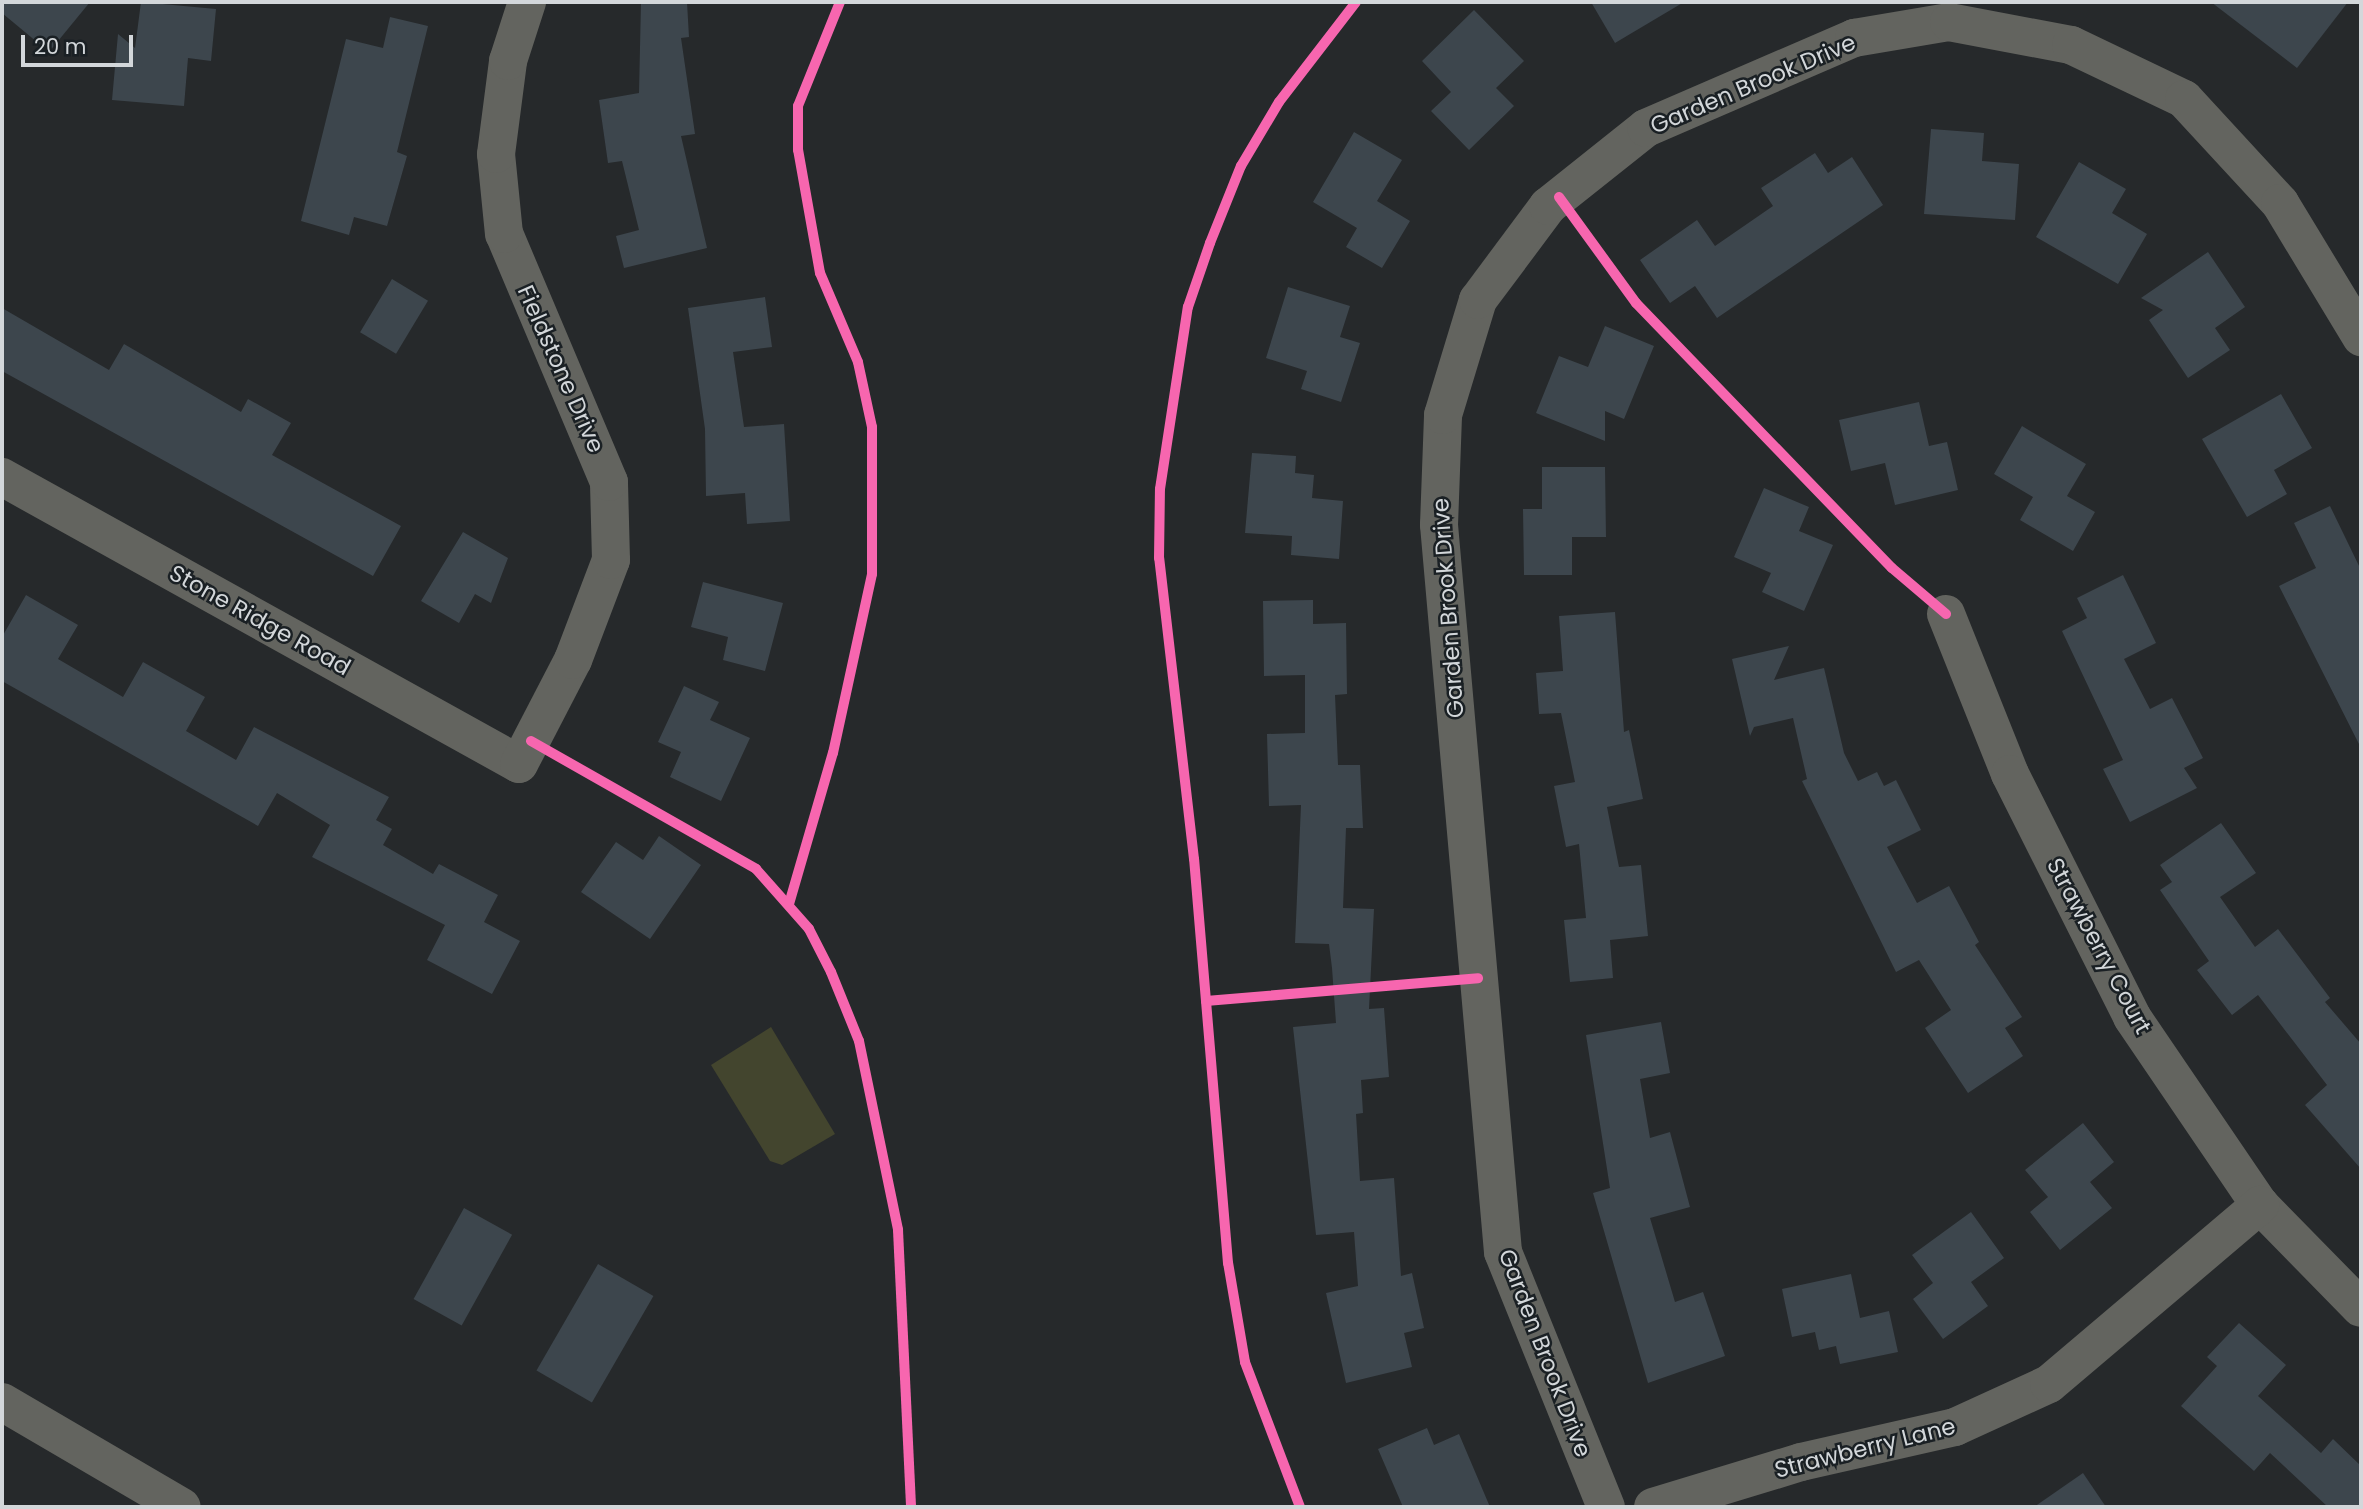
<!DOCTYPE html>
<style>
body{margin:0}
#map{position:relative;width:2363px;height:1509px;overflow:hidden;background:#26292b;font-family:Poppins,sans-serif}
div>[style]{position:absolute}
.green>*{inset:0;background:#43452e}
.building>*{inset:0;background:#3d464d;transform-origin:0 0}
.minor>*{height:38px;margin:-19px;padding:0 19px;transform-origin:19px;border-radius:19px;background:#63645f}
.tertiary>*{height:38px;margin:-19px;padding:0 19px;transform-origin:19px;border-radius:19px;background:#63645f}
.cycleway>*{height:10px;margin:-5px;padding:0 5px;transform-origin:5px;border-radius:5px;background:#f766af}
span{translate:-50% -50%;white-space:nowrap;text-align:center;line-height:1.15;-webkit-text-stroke:5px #1a2024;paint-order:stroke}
.street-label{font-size:23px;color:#d3d7da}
.frame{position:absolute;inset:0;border:4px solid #d3d7da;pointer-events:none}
.scale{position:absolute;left:21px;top:35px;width:112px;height:32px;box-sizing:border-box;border:4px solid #d3d7da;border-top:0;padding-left:9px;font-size:21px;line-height:24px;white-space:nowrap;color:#d3d7da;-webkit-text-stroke:5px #1a2024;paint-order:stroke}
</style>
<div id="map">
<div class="green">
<i style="clip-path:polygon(771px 1027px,835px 1134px,782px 1165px,770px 1161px,711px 1065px)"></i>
</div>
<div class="building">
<i style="clip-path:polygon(2px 2px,90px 2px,49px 52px,2px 13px)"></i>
<i style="clip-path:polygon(141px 2px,216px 9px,211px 61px,188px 58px,184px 106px,112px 100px,118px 34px,135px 48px)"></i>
<i style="clip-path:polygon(641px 2px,687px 2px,689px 37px,681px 38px,695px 134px,681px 136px,707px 248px,624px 268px,616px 236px,639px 230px,622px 161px,608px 163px,599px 100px,639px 93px)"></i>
<i style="clip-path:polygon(1591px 2px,1684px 2px,1615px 43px)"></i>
<i style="clip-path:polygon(2211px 2px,2348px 2px,2297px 68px)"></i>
<i style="clip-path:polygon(1474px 10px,1524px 61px,1496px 88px,1514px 106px,1469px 150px,1431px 111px,1451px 92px,1422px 61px)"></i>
<i style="clip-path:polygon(390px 17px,428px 26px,397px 152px,407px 156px,387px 226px,354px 217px,349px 235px,301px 221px,346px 39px,383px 48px)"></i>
<i style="clip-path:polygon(1931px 129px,1984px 133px,1982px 161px,2019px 164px,2015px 220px,1924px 214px)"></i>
<i style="clip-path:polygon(1354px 132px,1402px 160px,1377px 201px,1410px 221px,1382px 268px,1346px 247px,1357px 228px,1313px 202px)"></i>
<i style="clip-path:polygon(1815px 153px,1828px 173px,1852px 157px,1883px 205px,1717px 318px,1695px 286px,1670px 303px,1640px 260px,1697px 220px,1715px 246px,1773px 206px,1761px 188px)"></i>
<i style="clip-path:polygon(2079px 162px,2126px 189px,2112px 213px,2147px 234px,2118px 284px,2036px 237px)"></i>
<i style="clip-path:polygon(2208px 252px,2245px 307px,2215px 328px,2230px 350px,2188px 378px,2149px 320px,2163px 310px,2141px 298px)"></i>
<i style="left:392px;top:279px;width:42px;height:62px;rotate:31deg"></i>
<i style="clip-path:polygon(1288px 287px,1350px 306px,1340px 337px,1360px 343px,1341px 402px,1301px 389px,1307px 371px,1266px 358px)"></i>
<i style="clip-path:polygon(765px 297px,772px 347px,733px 352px,744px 427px,784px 424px,790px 521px,747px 524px,745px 493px,706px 496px,705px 429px,688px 308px)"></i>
<i style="clip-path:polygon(2px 308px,109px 370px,124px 344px,241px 412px,248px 399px,291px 423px,272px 455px,401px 526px,373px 576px,2px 371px)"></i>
<i style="clip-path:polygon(1605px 326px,1654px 346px,1624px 419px,1605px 411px,1605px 441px,1536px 413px,1559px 356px,1588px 367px)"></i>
<i style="clip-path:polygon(2281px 394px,2312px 448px,2274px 470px,2287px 494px,2247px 517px,2202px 439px)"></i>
<i style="clip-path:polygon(1919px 402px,1929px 446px,1947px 442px,1958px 490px,1895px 505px,1885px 463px,1851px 471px,1839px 420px)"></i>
<i style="clip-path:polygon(2022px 426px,2086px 464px,2067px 496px,2095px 512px,2073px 551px,2020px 520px,2033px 497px,1994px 474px)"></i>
<i style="clip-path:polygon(1252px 453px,1296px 456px,1295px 473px,1314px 475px,1312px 498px,1343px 501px,1339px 559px,1291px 555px,1292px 536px,1245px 533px)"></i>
<i style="clip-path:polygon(1542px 467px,1605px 467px,1606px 537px,1572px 537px,1572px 575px,1524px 575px,1523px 509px,1542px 509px)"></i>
<i style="clip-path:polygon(1764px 488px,1809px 507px,1799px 531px,1833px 545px,1804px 611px,1762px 592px,1771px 573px,1734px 557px)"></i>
<i style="clip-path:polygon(2330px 506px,2361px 570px,2361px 748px,2279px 586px,2316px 568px,2294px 523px)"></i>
<i style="clip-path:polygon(463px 532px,508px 558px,491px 603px,475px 594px,459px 623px,421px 601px)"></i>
<i style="clip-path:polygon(2123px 575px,2156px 643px,2124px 659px,2150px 709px,2172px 698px,2203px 758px,2184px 768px,2197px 788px,2130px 822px,2103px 769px,2123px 760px,2062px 631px,2087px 618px,2077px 598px)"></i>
<i style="clip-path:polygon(703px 582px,783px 603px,765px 671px,723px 660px,728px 637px,691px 627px)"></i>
<i style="clip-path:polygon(26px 595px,78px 625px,58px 659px,123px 697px,143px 662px,205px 697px,186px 731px,236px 760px,254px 727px,389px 797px,376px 820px,392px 829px,383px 845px,433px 874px,439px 864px,498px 895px,484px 922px,520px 941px,492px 994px,427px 960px,445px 925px,312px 857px,330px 825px,277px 793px,258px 826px,2px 681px,2px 637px)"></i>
<i style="clip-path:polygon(1313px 600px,1313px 624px,1346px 623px,1347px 694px,1335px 695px,1338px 765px,1360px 765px,1363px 828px,1346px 828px,1343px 908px,1374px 909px,1369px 1009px,1384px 1008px,1389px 1077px,1361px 1080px,1363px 1113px,1356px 1114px,1360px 1181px,1394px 1178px,1401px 1276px,1412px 1273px,1424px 1328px,1404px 1333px,1412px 1367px,1346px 1383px,1326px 1293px,1358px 1286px,1354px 1232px,1316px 1235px,1293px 1027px,1336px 1023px,1332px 968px,1329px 944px,1295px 943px,1301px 805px,1269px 806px,1267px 734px,1305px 733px,1305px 675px,1264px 676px,1263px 601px)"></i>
<i style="clip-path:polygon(1615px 612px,1624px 732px,1629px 730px,1643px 799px,1607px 807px,1619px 867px,1641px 865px,1648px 936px,1610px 940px,1613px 978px,1570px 982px,1564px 920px,1586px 918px,1579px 844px,1566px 847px,1554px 786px,1575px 782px,1561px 713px,1539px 714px,1536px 673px,1563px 671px,1559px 616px)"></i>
<i style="clip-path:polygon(1789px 646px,1774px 680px,1824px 668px,1844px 753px,1858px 781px,1877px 772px,1884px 786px,1896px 780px,1921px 830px,1887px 847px,1917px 903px,1949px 886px,1979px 942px,1975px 945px,2022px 1017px,2005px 1028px,2023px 1056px,1968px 1093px,1925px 1028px,1951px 1010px,1919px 960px,1896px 972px,1802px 781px,1807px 779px,1793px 718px,1754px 727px,1750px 736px,1732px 659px)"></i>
<i style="clip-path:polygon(684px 686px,719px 702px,710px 720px,750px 738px,721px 801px,670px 777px,681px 752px,658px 742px)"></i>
<i style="clip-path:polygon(2221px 823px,2256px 873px,2220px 897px,2255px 947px,2278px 929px,2330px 998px,2325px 1002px,2361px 1044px,2361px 1169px,2305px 1105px,2327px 1085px,2258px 995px,2232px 1015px,2197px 970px,2209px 961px,2160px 890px,2172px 882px,2160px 865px)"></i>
<i style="clip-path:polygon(659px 836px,701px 865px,650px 939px,581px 892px,616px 842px,643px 860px)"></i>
<i style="clip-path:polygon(1661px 1022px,1670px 1073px,1640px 1079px,1650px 1138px,1670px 1132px,1690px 1207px,1650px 1218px,1675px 1302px,1703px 1292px,1725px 1356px,1648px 1383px,1593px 1193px,1610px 1188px,1586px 1035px)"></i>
<i style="clip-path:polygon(2083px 1123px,2114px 1162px,2090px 1182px,2112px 1208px,2060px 1250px,2030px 1212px,2048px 1197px,2025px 1170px)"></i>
<i style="left:464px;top:1208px;width:55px;height:104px;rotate:29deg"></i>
<i style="clip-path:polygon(1971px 1212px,2004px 1258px,1971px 1282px,1988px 1306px,1943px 1339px,1913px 1299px,1933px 1283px,1912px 1255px)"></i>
<i style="left:598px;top:1264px;width:64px;height:123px;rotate:30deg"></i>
<i style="clip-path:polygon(1851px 1274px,1860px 1318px,1889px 1311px,1898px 1352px,1840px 1364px,1836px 1346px,1819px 1350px,1815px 1332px,1792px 1337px,1782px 1289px)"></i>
<i style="clip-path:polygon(2239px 1323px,2286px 1365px,2258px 1396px,2321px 1453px,2333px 1439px,2361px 1466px,2361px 1507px,2328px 1507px,2270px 1453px,2254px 1471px,2181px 1406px,2217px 1366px,2207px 1357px)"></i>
<i style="clip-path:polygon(1427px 1428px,1434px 1445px,1459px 1434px,1490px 1507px,1403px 1507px,1378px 1449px)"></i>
<i style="clip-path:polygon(2083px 1473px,2106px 1507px,2034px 1507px)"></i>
</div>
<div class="minor">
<i style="left:2px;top:477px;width:591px;rotate:29.04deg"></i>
<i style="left:519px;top:764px;width:117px;rotate:-62.6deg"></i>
<i style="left:573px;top:660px;width:107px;rotate:-69.2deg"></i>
<i style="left:611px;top:560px;width:78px;rotate:-91.5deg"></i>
<i style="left:609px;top:482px;width:269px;rotate:-112.9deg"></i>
<i style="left:504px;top:234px;width:80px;rotate:-95.7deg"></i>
<i style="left:496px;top:154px;width:94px;rotate:-82.6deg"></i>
<i style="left:508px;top:61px;width:62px;rotate:-72.1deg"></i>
<i style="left:1946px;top:614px;width:172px;rotate:68.2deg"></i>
<i style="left:2010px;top:774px;width:272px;rotate:63.3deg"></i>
<i style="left:2132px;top:1017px;width:227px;rotate:55.8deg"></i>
<i style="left:2260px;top:1205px;width:144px;rotate:45.6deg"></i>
<i style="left:1606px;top:1507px;width:275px;rotate:-112deg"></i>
<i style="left:1503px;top:1252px;width:730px;rotate:-95.03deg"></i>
<i style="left:1439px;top:525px;width:110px;rotate:-87.9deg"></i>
<i style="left:1443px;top:415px;width:120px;rotate:-73.1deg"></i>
<i style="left:1478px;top:300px;width:117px;rotate:-53.3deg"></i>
<i style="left:1548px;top:206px;width:125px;rotate:-38.5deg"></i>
<i style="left:1646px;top:128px;width:227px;rotate:-23.4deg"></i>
<i style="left:1854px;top:38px;width:96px;rotate:-9.6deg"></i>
<i style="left:1949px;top:22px;width:124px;rotate:10.7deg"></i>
<i style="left:2071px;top:45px;width:125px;rotate:25.5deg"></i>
<i style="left:2184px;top:99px;width:142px;rotate:47.3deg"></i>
<i style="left:2280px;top:203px;width:157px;rotate:58.8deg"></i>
<i style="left:1653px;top:1507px;width:155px;rotate:-16.9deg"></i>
<i style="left:1801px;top:1462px;width:158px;rotate:-12.8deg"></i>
<i style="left:1955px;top:1427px;width:103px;rotate:-24.6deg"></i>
<i style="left:2049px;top:1384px;width:277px;rotate:-40.3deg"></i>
</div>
<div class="tertiary">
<i style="left:2px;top:1402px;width:208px;rotate:30.3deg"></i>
</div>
<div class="cycleway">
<i style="left:1559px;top:197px;width:131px;rotate:54deg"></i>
<i style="left:1636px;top:303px;width:368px;rotate:46deg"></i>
<i style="left:1892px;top:568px;width:71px;rotate:40.4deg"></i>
<i style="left:531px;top:741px;width:259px;rotate:29.6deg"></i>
<i style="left:756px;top:869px;width:80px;rotate:48.5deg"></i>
<i style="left:809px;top:929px;width:48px;rotate:62.9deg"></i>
<i style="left:831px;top:972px;width:74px;rotate:67.9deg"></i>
<i style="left:859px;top:1041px;width:193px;rotate:78.3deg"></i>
<i style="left:898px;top:1230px;width:277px;rotate:87.3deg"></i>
<i style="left:789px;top:904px;width:157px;rotate:-73.8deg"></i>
<i style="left:833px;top:753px;width:183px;rotate:-77.7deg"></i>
<i style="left:872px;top:574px;width:147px;rotate:-90deg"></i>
<i style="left:872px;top:427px;width:66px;rotate:-102.2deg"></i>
<i style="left:858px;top:362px;width:97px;rotate:-113.1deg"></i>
<i style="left:820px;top:273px;width:125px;rotate:-100.1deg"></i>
<i style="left:798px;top:150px;width:44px;rotate:-90deg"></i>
<i style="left:798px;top:106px;width:112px;rotate:-68deg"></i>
<i style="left:1206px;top:1001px;width:273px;rotate:-4.8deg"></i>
<i style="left:1300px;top:1507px;width:155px;rotate:-110.8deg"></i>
<i style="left:1245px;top:1362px;width:100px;rotate:-99.7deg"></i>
<i style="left:1228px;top:1263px;width:405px;rotate:-94.8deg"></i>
<i style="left:1194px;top:859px;width:303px;rotate:-96.6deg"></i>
<i style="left:1159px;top:558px;width:69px;rotate:-89.2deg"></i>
<i style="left:1160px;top:489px;width:184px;rotate:-81.3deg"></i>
<i style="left:1188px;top:307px;width:68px;rotate:-71deg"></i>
<i style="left:1210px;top:243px;width:83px;rotate:-68.1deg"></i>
<i style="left:1241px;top:166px;width:74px;rotate:-59.3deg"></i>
<i style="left:1279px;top:102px;width:126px;rotate:-52.4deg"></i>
</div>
<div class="street-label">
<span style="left:1753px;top:84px;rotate:-23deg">Garden Brook Drive</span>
<span style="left:561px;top:369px;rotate:66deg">Fieldstone Drive</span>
<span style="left:1448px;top:608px;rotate:-94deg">Garden Brook Drive</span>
<span style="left:260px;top:620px;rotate:29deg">Stone Ridge Road</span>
<span style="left:2099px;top:946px;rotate:62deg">Strawberry Court</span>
<span style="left:1545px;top:1353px;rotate:69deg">Garden Brook Drive</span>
<span style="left:1865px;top:1448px;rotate:-14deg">Strawberry Lane</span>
</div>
<div class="frame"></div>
<div class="scale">20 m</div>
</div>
